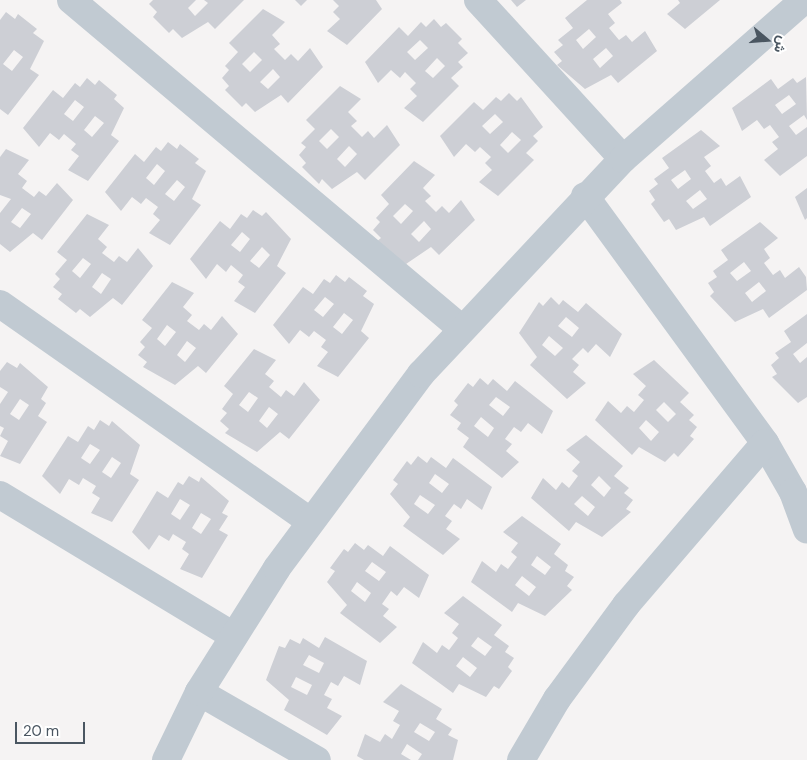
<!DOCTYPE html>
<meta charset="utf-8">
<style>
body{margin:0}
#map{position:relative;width:807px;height:760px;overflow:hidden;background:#f5f3f3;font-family:"DM Sans",Vazirmatn,sans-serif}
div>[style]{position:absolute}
.building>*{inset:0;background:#cdcfd5}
.minor>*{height:28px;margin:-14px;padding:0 14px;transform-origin:14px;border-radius:14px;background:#c1cad2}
.tertiary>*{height:28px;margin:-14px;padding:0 14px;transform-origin:14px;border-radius:14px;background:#c1cad2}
span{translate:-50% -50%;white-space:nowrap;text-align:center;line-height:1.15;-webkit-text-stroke:4px #fff;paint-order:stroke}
.north{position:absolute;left:742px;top:15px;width:50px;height:50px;-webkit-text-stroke:4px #fff;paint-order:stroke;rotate:108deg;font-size:14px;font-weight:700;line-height:20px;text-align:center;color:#4a5661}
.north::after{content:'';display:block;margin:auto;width:18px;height:22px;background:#4a5661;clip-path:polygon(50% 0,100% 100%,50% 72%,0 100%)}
.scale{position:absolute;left:15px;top:722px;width:70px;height:22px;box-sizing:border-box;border:2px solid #4a5661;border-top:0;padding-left:6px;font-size:15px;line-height:18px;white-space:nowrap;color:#4a5661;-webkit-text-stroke:4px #fff;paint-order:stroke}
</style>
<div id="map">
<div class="building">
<i style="clip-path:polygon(153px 0,196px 0,188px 8px,195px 16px,208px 3px,204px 0,244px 0,215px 29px,208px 22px,182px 38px,173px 29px,169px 33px,153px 17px,157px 12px,149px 4px)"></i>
<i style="clip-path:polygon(295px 0,307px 0,301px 6px)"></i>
<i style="clip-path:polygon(333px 0,376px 0,382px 9px,347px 45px,327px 31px,340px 19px,333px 12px,339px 6px)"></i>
<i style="clip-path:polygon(511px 0,526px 0,517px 7px)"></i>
<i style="clip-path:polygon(evenodd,587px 0,620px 0,622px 3px,608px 14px,615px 23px,609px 28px,619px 40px,626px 35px,632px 42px,645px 31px,657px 51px,618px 83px,611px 75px,585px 89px,557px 65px,562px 61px,554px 52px,563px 45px,558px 40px,573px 28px,565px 18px,587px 0,589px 29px,596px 37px,583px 49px,576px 40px,589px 29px,587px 0,606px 48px,613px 56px,600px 68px,593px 59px,606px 48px)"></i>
<i style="clip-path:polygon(678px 0,720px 0,685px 29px,667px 14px,680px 3px)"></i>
<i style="clip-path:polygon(evenodd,263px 9px,285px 22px,272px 35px,280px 44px,274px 49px,285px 60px,291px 54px,298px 61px,310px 48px,323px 67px,288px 103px,281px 95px,255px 112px,246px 103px,242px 107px,225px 90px,229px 86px,222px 78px,229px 70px,225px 66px,238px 52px,229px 43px,263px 9px,254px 52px,262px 60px,250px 72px,242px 64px,254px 52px,263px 9px,273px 69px,280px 77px,268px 89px,260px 82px,273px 69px)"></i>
<i style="clip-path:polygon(evenodd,6px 12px,15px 19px,18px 14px,37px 29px,33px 33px,44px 41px,30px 69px,39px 75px,8px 115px,0 109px,0 20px,6px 12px,14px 50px,23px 57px,12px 71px,3px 64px,14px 50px)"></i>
<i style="clip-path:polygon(evenodd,434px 19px,441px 27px,446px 23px,462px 39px,458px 43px,468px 53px,458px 62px,463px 67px,451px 78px,459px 86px,423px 122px,404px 108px,417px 96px,410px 89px,416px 83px,405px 72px,400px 78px,391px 70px,378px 83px,365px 62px,399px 27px,408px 36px,421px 22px,426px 27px,434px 19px,420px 40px,428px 48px,415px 60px,407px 52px,420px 40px,434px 19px,437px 58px,445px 66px,433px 78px,425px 71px,437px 58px)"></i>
<i style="clip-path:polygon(evenodd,806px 77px,807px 120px,804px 115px,789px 126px,796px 135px,807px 127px,807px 156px,780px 176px,764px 160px,778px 149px,772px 142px,779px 137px,770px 125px,764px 129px,757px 120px,742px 131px,732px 108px,771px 79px,778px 89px,793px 78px,797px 83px,806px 77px,789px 95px,796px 104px,782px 114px,775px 105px,789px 95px)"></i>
<i style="clip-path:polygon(evenodd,87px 78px,95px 85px,99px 80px,117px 95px,114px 99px,124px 108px,111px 135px,119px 141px,88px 181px,68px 170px,79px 156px,71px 150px,76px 144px,64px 134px,59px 140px,50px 133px,39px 147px,23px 128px,53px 90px,63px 98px,75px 83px,80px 87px,87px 78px,75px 100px,84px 107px,73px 121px,64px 114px,75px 100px,87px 78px,95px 116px,104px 123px,92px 137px,84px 130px,95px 116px)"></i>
<i style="clip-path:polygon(evenodd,340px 86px,361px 99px,348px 112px,357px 121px,351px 126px,362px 137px,368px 131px,374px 138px,387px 125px,400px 145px,365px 180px,357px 172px,332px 189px,322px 179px,319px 184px,302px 167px,306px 163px,299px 155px,306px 147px,301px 143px,315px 129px,306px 120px,340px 86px,331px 129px,339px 137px,327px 149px,319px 141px,331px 129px,340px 86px,349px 146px,357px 154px,345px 167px,337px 159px,349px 146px)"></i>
<i style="clip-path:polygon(evenodd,509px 93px,517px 101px,521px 97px,543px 127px,533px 136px,538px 141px,526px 153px,534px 160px,498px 196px,479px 182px,492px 170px,485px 163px,491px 157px,480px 147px,475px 152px,466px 144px,454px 157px,440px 136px,474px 102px,483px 110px,496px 97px,501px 101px,509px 93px,495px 114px,503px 122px,490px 134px,482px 126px,495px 114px,509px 93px,512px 132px,521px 140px,508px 153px,500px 145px,512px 132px)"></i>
<i style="clip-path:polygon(evenodd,701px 130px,720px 146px,704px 157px,711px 166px,705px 171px,714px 183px,721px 178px,726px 186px,740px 176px,751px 197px,710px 226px,704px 217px,676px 230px,669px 219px,664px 222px,651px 204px,655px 200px,649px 191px,658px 184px,654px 179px,669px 168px,662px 158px,701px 130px,685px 170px,691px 179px,678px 189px,671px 180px,685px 170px,701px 130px,700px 190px,707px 199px,693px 209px,686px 201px,700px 190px)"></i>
<i style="clip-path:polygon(evenodd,168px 142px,177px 149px,180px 144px,199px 159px,195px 163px,206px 171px,192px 199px,201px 205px,170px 245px,149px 233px,160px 220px,153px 214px,158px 207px,146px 198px,141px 204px,132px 197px,121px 211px,105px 192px,135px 154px,144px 162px,156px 147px,161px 151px,168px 142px,157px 164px,165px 171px,154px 185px,146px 178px,157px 164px,168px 142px,177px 180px,185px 187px,174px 201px,165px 194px,177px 180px)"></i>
<i style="clip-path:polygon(evenodd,6px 149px,29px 160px,18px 174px,27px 181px,22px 188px,34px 197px,39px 191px,46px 196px,57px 183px,73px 200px,42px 240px,33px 233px,10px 252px,0 244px,0 213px,11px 199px,0 195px,0 157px,6px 149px,22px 208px,31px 214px,20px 228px,11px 222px,22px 208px)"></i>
<i style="clip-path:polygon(evenodd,414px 161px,435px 175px,423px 188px,431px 196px,425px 201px,436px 212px,442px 206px,449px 213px,461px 200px,475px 220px,439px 255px,431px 247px,406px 264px,376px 242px,381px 238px,373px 230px,380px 222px,376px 218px,389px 204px,381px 195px,414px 161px,405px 204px,413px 211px,401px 224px,393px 216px,405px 204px,414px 161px,424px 221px,431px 229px,419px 242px,411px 234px,424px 221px)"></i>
<i style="clip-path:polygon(807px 188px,807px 218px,805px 220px,795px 197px)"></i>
<i style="clip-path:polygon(evenodd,253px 210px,262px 216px,266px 212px,291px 239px,277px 266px,286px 273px,255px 313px,234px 301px,245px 287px,238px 282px,243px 275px,231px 265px,226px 272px,217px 264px,206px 279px,190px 259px,220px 221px,230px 229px,241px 214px,247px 218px,253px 210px,242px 232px,250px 239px,240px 252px,231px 245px,242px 232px,253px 210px,262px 247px,270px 255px,259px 268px,250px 261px,262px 247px)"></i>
<i style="clip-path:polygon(evenodd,87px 214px,109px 225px,98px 239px,107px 247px,102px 253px,114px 262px,119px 256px,127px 262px,138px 248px,153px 266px,122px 305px,113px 298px,90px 317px,80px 309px,76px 313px,58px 299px,62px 294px,53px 287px,60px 279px,55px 274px,67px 260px,57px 252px,87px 214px,83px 258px,91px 264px,80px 278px,72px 271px,83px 258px,87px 214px,102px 273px,111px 279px,101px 294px,92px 287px,102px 273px)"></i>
<i style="clip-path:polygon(evenodd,760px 222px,778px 238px,764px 249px,770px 258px,764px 263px,773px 275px,780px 270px,785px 278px,799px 267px,806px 277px,807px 290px,769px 318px,763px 309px,735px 322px,710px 296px,714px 292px,708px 283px,717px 277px,713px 271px,728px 260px,721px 250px,760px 222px,744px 262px,751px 271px,737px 281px,730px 273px,744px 262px,760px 222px,759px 282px,766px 291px,752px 302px,745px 293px,759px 282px)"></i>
<i style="clip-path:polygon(evenodd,336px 275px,345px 282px,349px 277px,367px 291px,363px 296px,374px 304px,361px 331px,369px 338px,338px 377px,317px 366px,328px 352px,321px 347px,326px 340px,314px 331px,309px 337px,300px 330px,289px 344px,273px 325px,303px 287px,313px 294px,324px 279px,330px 283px,336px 275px,325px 297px,334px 304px,323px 317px,314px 310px,325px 297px,336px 275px,344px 313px,353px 320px,342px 334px,333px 327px,344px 313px)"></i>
<i style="clip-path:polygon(evenodd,172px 282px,194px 293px,183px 307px,192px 315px,187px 321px,199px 330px,204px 324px,211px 330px,222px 316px,238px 334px,206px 373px,198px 366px,175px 385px,143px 367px,147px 362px,138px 355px,145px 347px,140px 342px,152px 328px,142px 320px,172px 282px,167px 325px,176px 332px,165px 346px,157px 339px,167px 325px,172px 282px,187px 341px,196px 348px,185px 362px,177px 355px,187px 341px)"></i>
<i style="clip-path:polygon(evenodd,551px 297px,559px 305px,563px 300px,578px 312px,586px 303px,622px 334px,610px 357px,596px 344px,588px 353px,583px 348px,572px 359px,579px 365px,573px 372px,586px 383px,567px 399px,530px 365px,537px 357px,519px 333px,539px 302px,543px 306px,551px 297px,566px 317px,579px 328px,572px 337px,558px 326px,566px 317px,551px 297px,549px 336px,563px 348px,555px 356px,542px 345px,549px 336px)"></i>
<i style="clip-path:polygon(807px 314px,807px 343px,793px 354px,800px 363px,807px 357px,807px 397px,798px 403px,772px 377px,777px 374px,771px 365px,779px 358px,775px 353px,791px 342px,784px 331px)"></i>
<i style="clip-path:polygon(evenodd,254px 349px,276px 360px,265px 374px,274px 381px,269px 387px,281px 397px,286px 390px,294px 396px,304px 382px,320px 400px,289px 439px,280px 432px,257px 452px,225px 433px,229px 429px,220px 421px,227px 413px,222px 409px,233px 394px,224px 386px,254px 349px,249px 392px,258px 398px,248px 412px,239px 405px,249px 392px,254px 349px,269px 407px,278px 414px,267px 428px,259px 421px,269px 407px)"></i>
<i style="clip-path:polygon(evenodd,654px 360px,689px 393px,680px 402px,694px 415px,689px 420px,697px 427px,690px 436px,694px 439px,678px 457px,674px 453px,665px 462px,639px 447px,632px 455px,595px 420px,608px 401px,621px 413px,627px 406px,634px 412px,644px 400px,638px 395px,646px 386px,633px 374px,654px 360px,664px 402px,676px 414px,668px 422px,656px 410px,664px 402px,654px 360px,646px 420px,659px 432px,651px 441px,639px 428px,646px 420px)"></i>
<i style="clip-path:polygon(evenodd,7px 362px,17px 368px,20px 363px,48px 387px,41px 399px,46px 403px,38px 416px,47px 422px,20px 464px,0 456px,8px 441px,0 436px,4px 428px,0 426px,0 404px,8px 392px,0 387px,0 371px,7px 362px,20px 399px,29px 405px,19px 420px,10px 414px,20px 399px)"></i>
<i style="clip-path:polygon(evenodd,480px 378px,488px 385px,493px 379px,507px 391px,515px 381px,553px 411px,542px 434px,528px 423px,521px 432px,514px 427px,505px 439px,512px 444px,506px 451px,519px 462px,502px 478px,463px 447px,469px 438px,457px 429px,461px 423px,450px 415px,458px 405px,454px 401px,468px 383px,473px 387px,480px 378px,496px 397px,510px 407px,503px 416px,489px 405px,496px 397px,480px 378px,481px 417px,494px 428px,488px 437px,474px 426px,481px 417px)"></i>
<i style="clip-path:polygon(evenodd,100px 420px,109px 426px,112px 421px,140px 445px,130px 474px,139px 480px,112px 522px,91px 513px,100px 498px,92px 493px,96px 486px,83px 478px,79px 485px,69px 479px,60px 494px,42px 476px,68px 436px,78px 442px,88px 426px,94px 430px,100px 420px,90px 444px,100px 450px,90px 464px,81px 458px,90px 444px,100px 420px,112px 457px,121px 463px,111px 478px,102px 472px,112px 457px)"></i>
<i style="clip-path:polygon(evenodd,586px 435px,623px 466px,614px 476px,629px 488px,624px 493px,633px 500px,626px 509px,631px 512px,602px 537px,576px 522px,569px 531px,531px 498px,543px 478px,556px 490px,562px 482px,569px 488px,578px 476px,572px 471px,580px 462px,566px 450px,586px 435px,599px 476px,611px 488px,604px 497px,591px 485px,599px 476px,586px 435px,582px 496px,595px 507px,588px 516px,574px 504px,582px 496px)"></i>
<i style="clip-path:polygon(evenodd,418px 456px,427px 463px,431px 457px,446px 468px,453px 458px,492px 487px,482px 510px,467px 499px,461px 509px,454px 504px,445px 516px,452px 521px,446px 529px,460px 539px,443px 555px,403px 526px,410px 517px,390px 494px,398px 484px,393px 480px,407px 461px,411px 465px,418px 456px,435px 474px,449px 484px,442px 493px,429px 483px,435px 474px,418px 456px,420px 495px,435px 505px,428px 514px,414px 504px,420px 495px)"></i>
<i style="clip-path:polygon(evenodd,189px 476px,199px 482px,201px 477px,229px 501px,222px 513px,228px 516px,219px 530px,228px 535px,202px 578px,180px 569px,189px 554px,182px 549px,186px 542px,173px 534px,169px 541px,159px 535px,149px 550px,132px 532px,157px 491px,168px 498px,178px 482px,183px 485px,189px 476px,180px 499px,190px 505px,180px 520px,171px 514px,180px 499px,189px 476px,201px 513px,211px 519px,201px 534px,192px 528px,201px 513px)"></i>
<i style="clip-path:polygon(evenodd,522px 516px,561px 544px,554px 554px,568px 565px,565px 571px,574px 577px,567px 586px,572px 590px,545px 616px,518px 603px,512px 612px,471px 582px,482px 561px,496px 572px,501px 564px,508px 569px,517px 557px,511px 552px,518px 543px,503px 532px,522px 516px,537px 556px,551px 567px,545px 575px,531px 565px,537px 556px,522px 516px,522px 576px,536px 587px,529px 596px,515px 585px,522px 576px)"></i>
<i style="clip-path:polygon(evenodd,355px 543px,364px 550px,368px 545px,383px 556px,390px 546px,429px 575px,419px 598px,404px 587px,397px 596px,391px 591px,382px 604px,389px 609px,383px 616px,397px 627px,380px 643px,340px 613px,347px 605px,327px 582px,335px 571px,330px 568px,344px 549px,348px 552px,355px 543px,372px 562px,386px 572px,379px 581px,365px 571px,372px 562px,355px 543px,357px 582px,371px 593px,365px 602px,351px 591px,357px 582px)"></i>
<i style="clip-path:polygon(evenodd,463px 596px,502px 625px,494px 635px,509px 646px,505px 652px,514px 658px,508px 667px,512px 671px,499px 689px,494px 686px,486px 697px,459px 684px,453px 693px,412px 663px,423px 642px,437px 653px,442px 645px,449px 650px,458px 638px,452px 633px,459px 624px,444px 613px,463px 596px,478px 637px,492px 647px,485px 656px,471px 646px,478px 637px,463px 596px,463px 657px,477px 668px,470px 677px,456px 666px,463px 657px)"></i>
<i style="clip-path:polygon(evenodd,325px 637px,367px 661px,360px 685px,344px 676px,338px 686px,331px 682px,324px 695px,332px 699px,327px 708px,342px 716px,327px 735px,284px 710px,289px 700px,266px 680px,279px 646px,285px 648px,290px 639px,300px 644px,303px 638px,319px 648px,325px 637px,309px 655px,324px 663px,319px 673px,303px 665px,309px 655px,325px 637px,296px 677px,312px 685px,307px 695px,291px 687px,296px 677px)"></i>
<i style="clip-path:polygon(evenodd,401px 684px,442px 709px,436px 719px,452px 729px,448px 735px,458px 740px,453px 760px,418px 760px,422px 754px,407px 744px,401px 754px,411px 760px,364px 760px,357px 756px,365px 734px,380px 742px,385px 734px,392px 739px,400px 725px,393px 721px,399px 711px,383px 702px,401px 684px,420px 723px,435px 732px,429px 741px,414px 732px,420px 723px)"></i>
</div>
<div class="minor">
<i style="left:71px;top:0;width:511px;rotate:40.08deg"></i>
<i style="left:478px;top:0;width:215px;rotate:47.6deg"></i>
<i style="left:585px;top:196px;width:306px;rotate:53.9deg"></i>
<i style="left:765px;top:443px;width:56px;rotate:60.3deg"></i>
<i style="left:793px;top:492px;width:40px;rotate:69.8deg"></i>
<i style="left:0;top:304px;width:376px;rotate:35deg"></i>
<i style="left:0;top:495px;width:273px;rotate:31.1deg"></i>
<i style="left:199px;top:692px;width:136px;rotate:30deg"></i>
<i style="left:521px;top:760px;width:71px;rotate:-59.5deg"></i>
<i style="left:557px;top:699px;width:117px;rotate:-53.7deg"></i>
<i style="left:626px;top:605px;width:213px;rotate:-49.4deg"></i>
</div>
<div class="tertiary">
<i style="left:166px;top:760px;width:76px;rotate:-64.1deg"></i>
<i style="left:199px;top:692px;width:146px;rotate:-57.8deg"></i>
<i style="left:277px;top:568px;width:242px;rotate:-53.4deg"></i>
<i style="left:421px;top:374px;width:295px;rotate:-46.8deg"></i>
<i style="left:623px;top:159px;width:241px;rotate:-41.3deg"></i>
</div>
<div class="north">ش</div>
<div class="scale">20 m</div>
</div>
